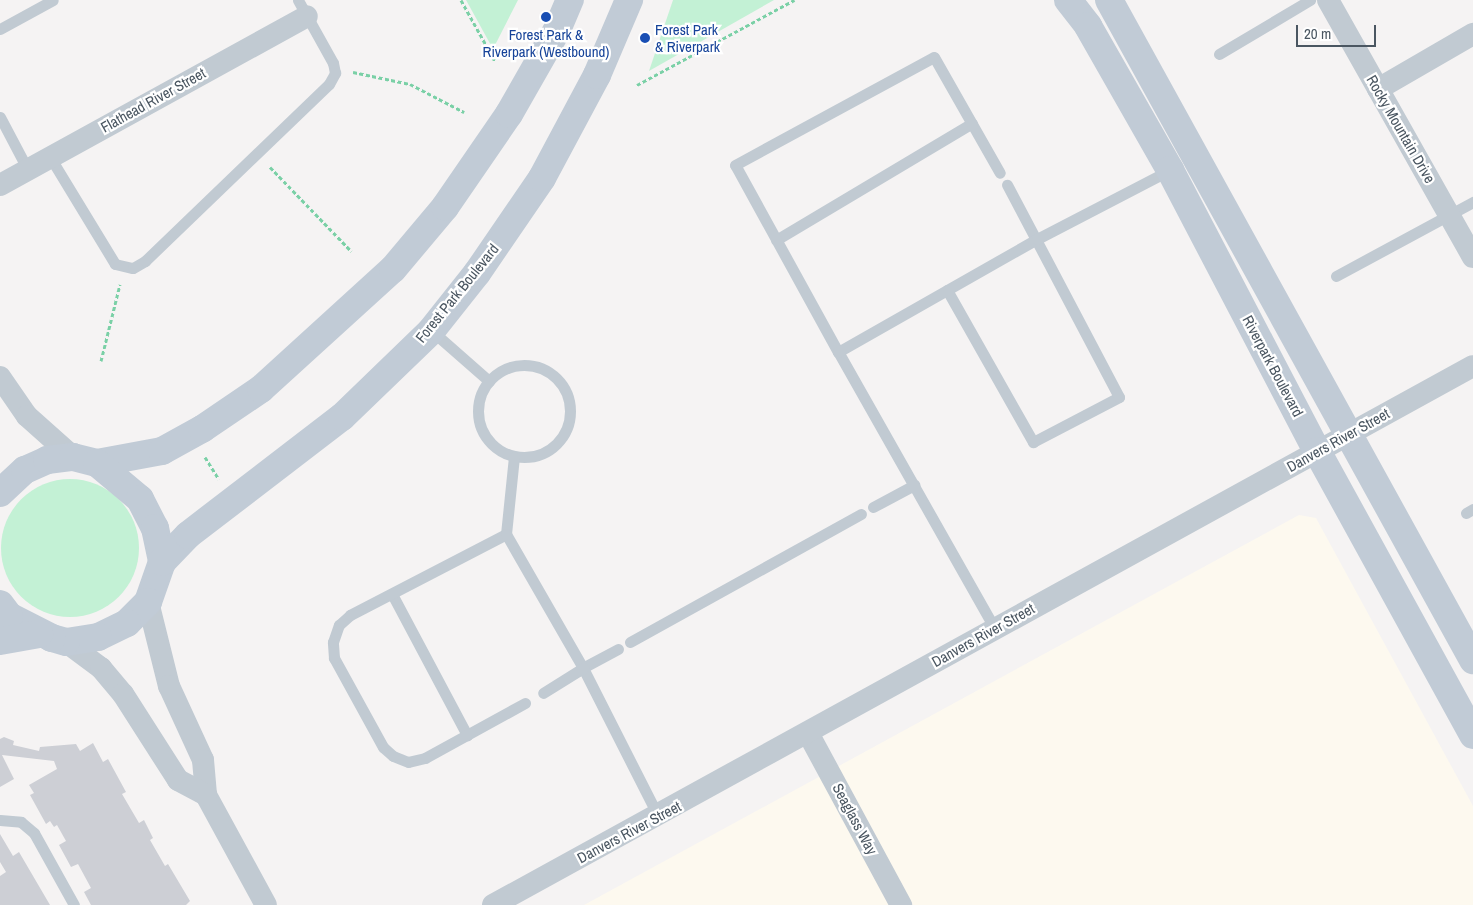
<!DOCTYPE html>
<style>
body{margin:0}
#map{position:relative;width:1473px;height:905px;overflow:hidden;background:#f5f3f3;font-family:"Archivo Narrow",sans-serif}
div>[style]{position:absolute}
.commercial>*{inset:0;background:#fdf9ef}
.green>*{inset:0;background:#c3f1d5}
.round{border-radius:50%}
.building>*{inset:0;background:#cdcfd5}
.path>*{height:3px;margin-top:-1.5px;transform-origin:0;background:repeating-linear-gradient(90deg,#7ad0a6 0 4px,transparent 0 6.5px)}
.lane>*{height:11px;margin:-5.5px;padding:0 5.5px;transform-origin:5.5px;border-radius:5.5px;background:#c1cad2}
.lane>.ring{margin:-5.5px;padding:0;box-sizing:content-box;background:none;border:11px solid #c1cad2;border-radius:50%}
.street>*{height:22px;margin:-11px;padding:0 11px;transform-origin:11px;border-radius:11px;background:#c1cad2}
.secondary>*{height:28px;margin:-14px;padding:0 14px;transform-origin:14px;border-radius:14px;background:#c1cbd6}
.dots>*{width:14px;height:14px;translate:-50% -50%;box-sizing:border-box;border:2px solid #fff;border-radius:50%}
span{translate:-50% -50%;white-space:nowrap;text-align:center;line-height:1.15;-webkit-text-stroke:4.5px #fff;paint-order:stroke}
.transit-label{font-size:15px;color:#164399}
.left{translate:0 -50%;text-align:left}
.street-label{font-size:15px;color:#4a5661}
.scale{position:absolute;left:1296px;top:25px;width:80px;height:22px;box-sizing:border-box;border:2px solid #4a5661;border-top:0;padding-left:6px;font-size:15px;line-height:18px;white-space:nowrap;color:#4a5661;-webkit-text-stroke:4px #fff;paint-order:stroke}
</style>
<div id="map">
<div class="commercial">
<i style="clip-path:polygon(1299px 515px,1316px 518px,1473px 806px,1473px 905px,584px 905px)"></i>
</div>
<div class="green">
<i style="clip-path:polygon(466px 0,518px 0,493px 49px)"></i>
<i style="clip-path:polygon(673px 0,774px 0,649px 71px)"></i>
<i class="round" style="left:1px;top:479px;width:138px;height:138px"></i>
</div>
<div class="building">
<i style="clip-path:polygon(4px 737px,14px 741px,13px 745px,39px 751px,40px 747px,76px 744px,80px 751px,93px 743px,103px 762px,108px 759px,126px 792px,122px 794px,139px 823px,144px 820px,153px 838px,150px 840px,165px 866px,168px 864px,190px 901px,186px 905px,91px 905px,84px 892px,91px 888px,78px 864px,71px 867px,59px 845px,66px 841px,57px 825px,54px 827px,50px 821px,46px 824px,30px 795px,34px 793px,29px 785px,57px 769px,54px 761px,2px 755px,14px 779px,0 787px,0 739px)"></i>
<i style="clip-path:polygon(0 834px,13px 856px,19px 852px,50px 905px,0 905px,0 876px,6px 872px,0 862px)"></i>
</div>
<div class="path">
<i style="left:461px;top:0;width:70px;rotate:60.9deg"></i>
<i style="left:353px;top:72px;width:58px;rotate:11.9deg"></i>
<i style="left:410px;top:84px;width:61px;rotate:27.4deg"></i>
<i style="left:637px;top:85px;width:179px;rotate:-28.4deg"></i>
<i style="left:270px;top:167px;width:117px;rotate:46deg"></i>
<i style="left:101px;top:361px;width:79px;rotate:-76.1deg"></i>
<i style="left:205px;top:457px;width:26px;rotate:58deg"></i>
</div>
<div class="lane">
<i style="left:0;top:29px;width:60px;rotate:-28.7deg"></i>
<i style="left:1219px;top:54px;width:106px;rotate:-30.7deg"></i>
<i style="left:0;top:117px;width:60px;rotate:62.2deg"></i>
<i style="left:50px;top:157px;width:125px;rotate:58.7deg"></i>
<i style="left:115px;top:264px;width:18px;rotate:13deg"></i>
<i style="left:133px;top:268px;width:14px;rotate:-30deg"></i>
<i style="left:145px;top:261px;width:255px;rotate:-43.9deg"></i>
<i style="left:329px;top:84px;width:13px;rotate:-61deg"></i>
<i style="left:335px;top:73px;width:10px;rotate:-101deg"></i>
<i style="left:333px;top:63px;width:72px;rotate:-119.1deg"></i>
<i style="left:776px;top:240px;width:228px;rotate:-30.8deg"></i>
<i style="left:1336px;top:276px;width:156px;rotate:-28.4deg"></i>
<i style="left:947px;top:290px;width:175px;rotate:60.5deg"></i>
<i style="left:1033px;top:442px;width:97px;rotate:-27.6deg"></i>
<i style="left:1119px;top:397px;width:240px;rotate:-117.8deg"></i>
<i style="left:432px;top:331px;width:76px;rotate:41.3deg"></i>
<i style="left:838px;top:352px;width:213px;rotate:-118.8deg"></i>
<i style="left:735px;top:165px;width:226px;rotate:-28.5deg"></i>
<i style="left:934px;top:57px;width:133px;rotate:60.4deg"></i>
<i class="ring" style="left:478px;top:365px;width:81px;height:81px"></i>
<i style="left:873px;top:507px;width:47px;rotate:-28.2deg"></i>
<i style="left:1466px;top:513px;width:8px;rotate:-30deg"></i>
<i style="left:506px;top:534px;width:77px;rotate:-84.1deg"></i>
<i style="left:392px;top:594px;width:160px;rotate:62deg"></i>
<i style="left:995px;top:629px;width:318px;rotate:-119.5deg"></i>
<i style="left:838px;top:352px;width:229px;rotate:-29.6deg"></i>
<i style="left:1037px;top:239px;width:150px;rotate:-27.4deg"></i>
<i style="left:630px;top:642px;width:264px;rotate:-29deg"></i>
<i style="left:618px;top:649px;width:40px;rotate:152deg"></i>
<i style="left:583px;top:668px;width:166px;rotate:63.1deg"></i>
<i style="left:525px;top:703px;width:114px;rotate:151.2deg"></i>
<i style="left:425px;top:758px;width:17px;rotate:167deg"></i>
<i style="left:408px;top:762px;width:16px;rotate:-158deg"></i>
<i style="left:393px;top:756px;width:13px;rotate:-138deg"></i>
<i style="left:383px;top:747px;width:102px;rotate:-118.8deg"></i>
<i style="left:334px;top:658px;width:16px;rotate:-94deg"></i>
<i style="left:333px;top:642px;width:18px;rotate:-71deg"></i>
<i style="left:339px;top:625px;width:15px;rotate:-42deg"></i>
<i style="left:350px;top:615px;width:176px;rotate:-27.4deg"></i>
<i style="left:506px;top:534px;width:155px;rotate:60.1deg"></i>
<i style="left:583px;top:668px;width:47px;rotate:148deg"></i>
<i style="left:0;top:820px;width:21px;rotate:5deg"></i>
<i style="left:21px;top:822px;width:17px;rotate:40deg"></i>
<i style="left:34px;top:833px;width:82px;rotate:60.9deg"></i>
</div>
<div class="street">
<i style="left:1328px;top:0;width:295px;rotate:60.6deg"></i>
<i style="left:1378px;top:89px;width:110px;rotate:-30.1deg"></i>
<i style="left:0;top:185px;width:350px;rotate:-28.8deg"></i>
<i style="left:0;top:377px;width:47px;rotate:55.3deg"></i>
<i style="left:27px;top:416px;width:62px;rotate:41.7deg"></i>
<i style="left:148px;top:602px;width:87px;rotate:76deg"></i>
<i style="left:169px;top:686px;width:81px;rotate:65.3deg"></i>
<i style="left:203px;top:760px;width:35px;rotate:85deg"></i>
<i style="left:206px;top:795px;width:125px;rotate:61.4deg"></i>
<i style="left:66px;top:642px;width:44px;rotate:36.6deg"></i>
<i style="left:101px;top:668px;width:34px;rotate:50deg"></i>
<i style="left:123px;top:694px;width:102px;rotate:57.4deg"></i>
<i style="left:178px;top:780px;width:32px;rotate:28deg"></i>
<i style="left:808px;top:733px;width:196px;rotate:61.6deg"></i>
<i style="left:493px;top:905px;width:1118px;rotate:-28.81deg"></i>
</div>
<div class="secondary">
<i style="left:1068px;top:0;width:33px;rotate:52deg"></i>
<i style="left:1088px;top:26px;width:166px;rotate:60.3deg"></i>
<i style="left:1170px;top:170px;width:317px;rotate:62.4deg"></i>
<i style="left:1317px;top:451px;width:324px;rotate:61.2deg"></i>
<i style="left:1109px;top:0;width:754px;rotate:61.12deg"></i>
<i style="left:97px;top:463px;width:66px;rotate:-10.5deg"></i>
<i style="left:162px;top:451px;width:46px;rotate:-28.8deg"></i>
<i style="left:202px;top:429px;width:71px;rotate:-34.1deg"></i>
<i style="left:261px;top:389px;width:178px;rotate:-42.3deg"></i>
<i style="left:393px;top:269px;width:81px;rotate:-50deg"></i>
<i style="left:445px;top:207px;width:113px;rotate:-55.5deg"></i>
<i style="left:509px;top:114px;width:97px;rotate:-60.3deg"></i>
<i style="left:557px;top:30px;width:33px;rotate:-67deg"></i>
<i style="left:0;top:493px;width:34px;rotate:-43deg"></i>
<i style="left:25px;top:470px;width:24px;rotate:-24deg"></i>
<i style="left:47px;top:460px;width:26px;rotate:-7deg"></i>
<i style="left:73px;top:457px;width:25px;rotate:14deg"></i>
<i style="left:97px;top:463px;width:56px;rotate:39.9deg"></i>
<i style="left:140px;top:499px;width:33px;rotate:63deg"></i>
<i style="left:155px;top:528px;width:35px;rotate:78deg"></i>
<i style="left:162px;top:562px;width:42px;rotate:109.3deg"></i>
<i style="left:148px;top:602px;width:30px;rotate:135deg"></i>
<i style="left:127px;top:623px;width:32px;rotate:154deg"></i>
<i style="left:98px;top:637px;width:32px;rotate:171deg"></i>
<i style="left:66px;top:642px;width:15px;rotate:-164deg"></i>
<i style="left:52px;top:638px;width:48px;rotate:-152.9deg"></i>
<i style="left:9px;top:616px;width:15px;rotate:-127deg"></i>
<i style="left:162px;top:562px;width:37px;rotate:-46deg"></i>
<i style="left:188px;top:535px;width:194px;rotate:-37.5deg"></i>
<i style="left:342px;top:417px;width:124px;rotate:-44deg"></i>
<i style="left:431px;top:331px;width:74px;rotate:-51.6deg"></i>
<i style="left:477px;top:273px;width:115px;rotate:-55.6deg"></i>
<i style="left:542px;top:178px;width:117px;rotate:-61.9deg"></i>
<i style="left:597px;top:75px;width:82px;rotate:-66.9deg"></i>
<i style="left:0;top:641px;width:40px;rotate:-10deg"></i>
</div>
<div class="dots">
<i style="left:546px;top:17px;background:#1a4fb4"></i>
<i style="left:645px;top:38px;background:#1a4fb4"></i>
</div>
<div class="transit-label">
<span class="left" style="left:655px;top:38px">Forest Park<br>&amp; Riverpark</span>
<span style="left:546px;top:43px">Forest Park &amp;<br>Riverpark (Westbound)</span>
</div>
<div class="street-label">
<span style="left:153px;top:100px;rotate:-29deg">Flathead River Street</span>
<span style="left:1401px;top:129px;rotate:60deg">Rocky Mountain Drive</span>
<span style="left:457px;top:293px;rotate:-51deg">Forest Park Boulevard</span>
<span style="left:1273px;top:366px;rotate:62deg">Riverpark Boulevard</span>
<span style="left:1338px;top:440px;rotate:-29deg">Danvers River Street</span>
<span style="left:983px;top:635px;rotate:-29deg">Danvers River Street</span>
<span style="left:855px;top:819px;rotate:62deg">Seaglass Way</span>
<span style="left:629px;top:832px;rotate:-28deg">Danvers River Street</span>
</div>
<div class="scale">20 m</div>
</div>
